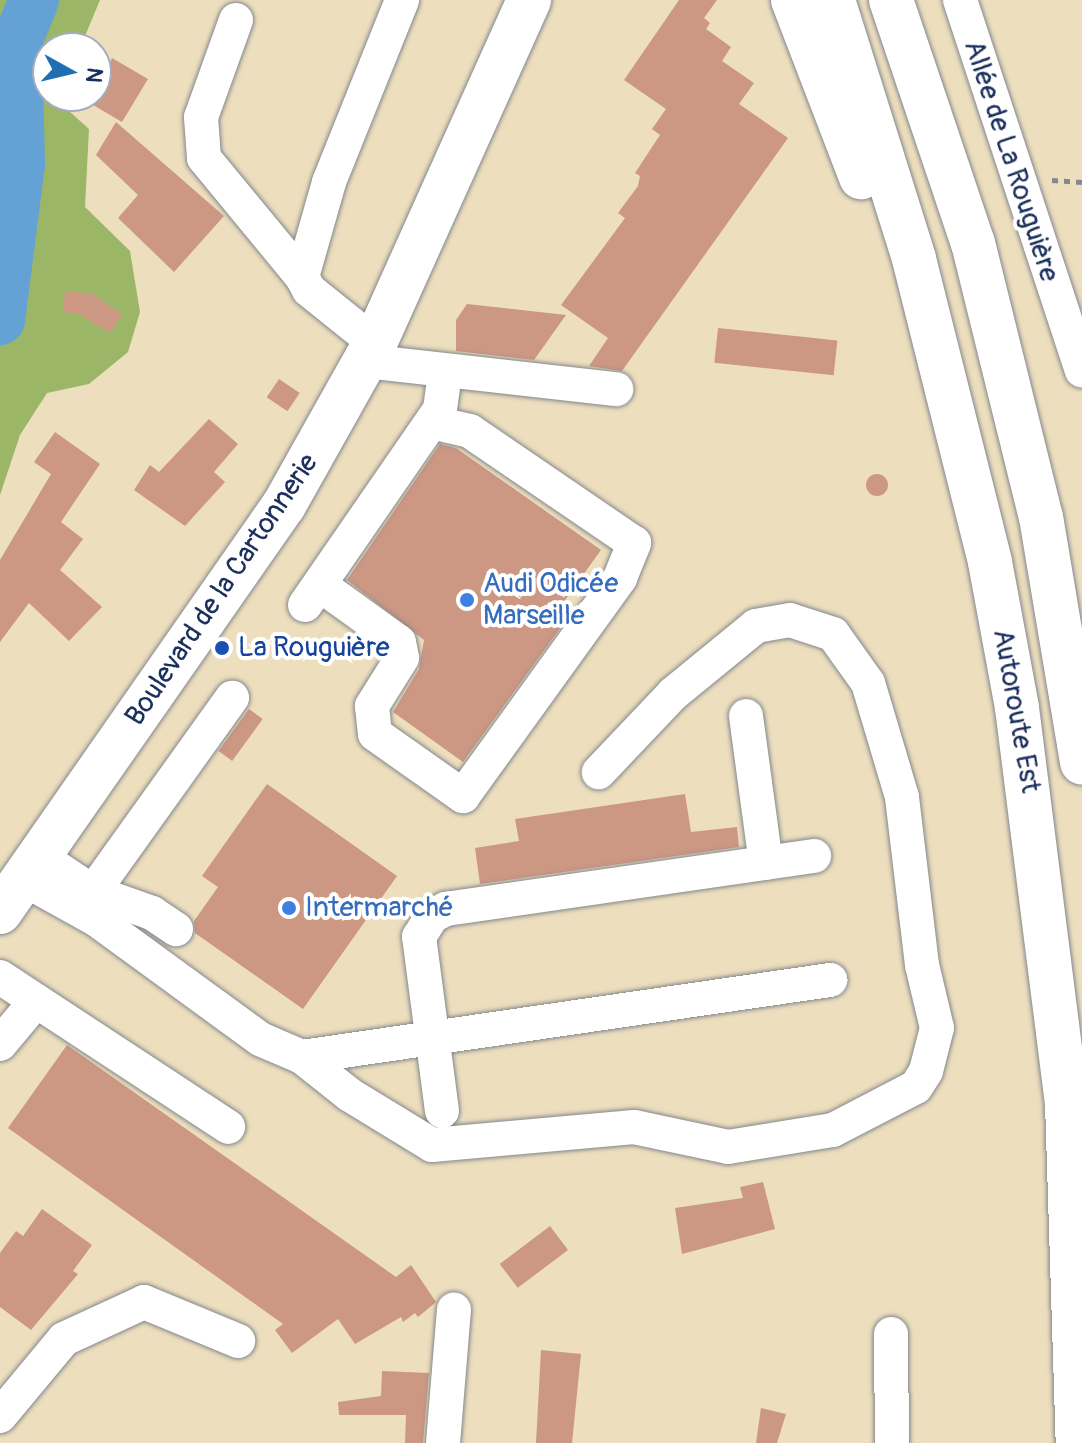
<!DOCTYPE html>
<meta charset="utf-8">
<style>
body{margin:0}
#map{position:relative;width:1082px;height:1443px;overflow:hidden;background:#eddfbd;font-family:Pangolin,sans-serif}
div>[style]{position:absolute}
.forest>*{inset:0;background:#9bb667}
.river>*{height:50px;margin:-25px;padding:0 25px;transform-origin:25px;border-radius:25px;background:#64a1d5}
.building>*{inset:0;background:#cc9783;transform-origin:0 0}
.round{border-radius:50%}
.path>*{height:5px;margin-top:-2.5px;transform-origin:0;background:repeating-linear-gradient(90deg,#84878e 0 6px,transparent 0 12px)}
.roads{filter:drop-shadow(0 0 2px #84878e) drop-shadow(0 0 2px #84878e)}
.minor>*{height:34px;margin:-17px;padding:0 17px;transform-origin:17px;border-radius:17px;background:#fff}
.major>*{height:44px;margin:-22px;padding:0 22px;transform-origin:22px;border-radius:22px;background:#fff}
.highway>*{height:44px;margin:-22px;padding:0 22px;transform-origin:22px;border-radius:22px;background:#fff}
.dots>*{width:22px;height:22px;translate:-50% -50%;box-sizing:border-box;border:4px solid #fff;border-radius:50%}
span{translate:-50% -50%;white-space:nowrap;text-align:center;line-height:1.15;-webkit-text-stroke:8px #fff;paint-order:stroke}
.street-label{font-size:28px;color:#1b2f5e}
.shop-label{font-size:28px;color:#366cbe}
.left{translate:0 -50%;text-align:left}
.transit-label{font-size:28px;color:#164399}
.north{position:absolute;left:32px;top:32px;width:80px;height:80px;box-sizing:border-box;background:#fff;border:2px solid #a4acbf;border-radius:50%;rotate:98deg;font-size:22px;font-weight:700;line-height:32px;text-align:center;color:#1b2f5e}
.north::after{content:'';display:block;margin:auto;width:28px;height:36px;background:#1f6fb2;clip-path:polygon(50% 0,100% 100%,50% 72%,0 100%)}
</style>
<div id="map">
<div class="forest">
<i style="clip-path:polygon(0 0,100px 0,80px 48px,48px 48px,48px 96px,61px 96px,59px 102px,89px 129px,85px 207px,130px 251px,140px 312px,128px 352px,89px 384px,47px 393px,20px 435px,0 495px)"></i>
</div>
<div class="river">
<i style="left:0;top:320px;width:157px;rotate:-82.7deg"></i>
<i style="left:20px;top:164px;width:122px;rotate:-91.4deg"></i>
<i style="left:17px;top:42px;width:45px;rotate:-68deg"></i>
</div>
<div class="building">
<i style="clip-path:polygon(679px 0,717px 0,704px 18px,710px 23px,706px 29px,731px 47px,722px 61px,754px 83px,739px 104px,788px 138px,622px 371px,589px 366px,608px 338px,561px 305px,625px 218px,618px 213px,638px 186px,640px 176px,635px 173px,660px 135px,652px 129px,666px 109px,624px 80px)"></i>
<i style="clip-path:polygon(112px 58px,148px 79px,122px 122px,88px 102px,96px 96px)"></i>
<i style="clip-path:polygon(116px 122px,224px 216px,174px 272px,118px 218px,138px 195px,96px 155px)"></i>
<i style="clip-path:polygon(65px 291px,93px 294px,122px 315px,110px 333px,79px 314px,63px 312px)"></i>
<i style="clip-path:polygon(467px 304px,566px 315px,534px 360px,456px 351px,456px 320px)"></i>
<i style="left:718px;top:328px;width:120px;height:35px;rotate:6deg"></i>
<i style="left:279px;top:379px;width:25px;height:22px;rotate:34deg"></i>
<i style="clip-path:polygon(209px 419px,238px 444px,214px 472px,225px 482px,185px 526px,134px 490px,150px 465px,159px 472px)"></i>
<i style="clip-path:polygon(55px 432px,100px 464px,61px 522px,83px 539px,60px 570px,102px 607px,69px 641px,29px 603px,0 642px,0 560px,51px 474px,34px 462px)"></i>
<i style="clip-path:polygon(440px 444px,456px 448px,601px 550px,553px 617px,563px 624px,463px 762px,393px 712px,419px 669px,424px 640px,347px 580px)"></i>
<i class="round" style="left:866px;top:474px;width:22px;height:22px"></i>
<i style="left:249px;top:709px;width:17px;height:52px;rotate:36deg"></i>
<i style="clip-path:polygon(267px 784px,397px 876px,303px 1009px,195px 933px,194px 921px,218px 887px,202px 876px)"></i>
<i style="clip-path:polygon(685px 794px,691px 832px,737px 827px,739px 847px,480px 884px,475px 848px,519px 841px,515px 819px)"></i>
<i style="clip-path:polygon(67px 1045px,396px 1277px,411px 1265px,436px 1302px,418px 1317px,415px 1313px,403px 1322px,401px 1317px,355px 1344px,338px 1319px,292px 1353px,275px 1330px,283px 1324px,8px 1128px)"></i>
<i style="clip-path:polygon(763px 1182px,775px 1229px,682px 1254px,675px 1208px,743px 1198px,740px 1187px)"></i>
<i style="clip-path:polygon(42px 1209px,92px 1245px,73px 1271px,78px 1274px,31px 1330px,0 1307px,0 1253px,16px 1231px,23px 1236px)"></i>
<i style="left:550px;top:1226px;width:30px;height:63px;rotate:53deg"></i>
<i style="clip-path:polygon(541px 1350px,581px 1354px,572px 1443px,536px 1443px)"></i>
<i style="clip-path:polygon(382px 1371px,429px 1373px,423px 1443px,405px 1443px,406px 1415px,339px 1415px,338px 1402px,381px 1396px)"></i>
<i style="clip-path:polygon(761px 1408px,786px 1414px,777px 1443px,756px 1443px)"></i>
</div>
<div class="path">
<i style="left:1052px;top:180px;width:30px;rotate:4deg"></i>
</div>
<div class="roads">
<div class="minor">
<i style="left:960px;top:0;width:390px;rotate:71.8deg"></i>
<i style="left:236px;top:20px;width:103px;rotate:109.8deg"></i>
<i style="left:201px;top:117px;width:41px;rotate:85.8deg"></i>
<i style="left:204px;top:158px;width:154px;rotate:50.5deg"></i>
<i style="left:375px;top:343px;width:85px;rotate:-141.2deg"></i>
<i style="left:309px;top:290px;width:15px;rotate:-118deg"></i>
<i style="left:302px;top:277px;width:99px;rotate:-74.1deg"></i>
<i style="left:329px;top:182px;width:196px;rotate:-68.1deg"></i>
<i style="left:365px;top:361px;width:253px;rotate:6.4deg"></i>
<i style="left:320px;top:585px;width:97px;rotate:35.8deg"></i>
<i style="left:399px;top:642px;width:16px;rotate:79deg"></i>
<i style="left:402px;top:658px;width:57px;rotate:122deg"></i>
<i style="left:372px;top:706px;width:28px;rotate:84deg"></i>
<i style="left:375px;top:734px;width:108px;rotate:35.2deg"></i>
<i style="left:463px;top:796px;width:269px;rotate:-54.2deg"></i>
<i style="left:620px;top:578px;width:38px;rotate:-68deg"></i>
<i style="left:634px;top:543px;width:199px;rotate:-145.7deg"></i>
<i style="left:470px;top:431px;width:39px;rotate:-167deg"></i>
<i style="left:305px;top:605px;width:238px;rotate:-55.4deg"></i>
<i style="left:440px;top:409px;width:37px;rotate:-82deg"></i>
<i style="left:746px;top:716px;width:148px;rotate:82.3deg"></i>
<i style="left:39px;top:856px;width:65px;rotate:33.7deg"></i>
<i style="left:93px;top:892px;width:63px;rotate:19.6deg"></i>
<i style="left:152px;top:913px;width:29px;rotate:34deg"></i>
<i style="left:23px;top:879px;width:85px;rotate:29deg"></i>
<i style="left:97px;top:920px;width:202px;rotate:36.1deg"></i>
<i style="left:260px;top:1039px;width:46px;rotate:23.2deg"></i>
<i style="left:302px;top:1057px;width:534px;rotate:-8.3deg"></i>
<i style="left:93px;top:892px;width:239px;rotate:-54.4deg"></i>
<i style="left:0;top:977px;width:273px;rotate:33.3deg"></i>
<i style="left:0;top:1044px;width:56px;rotate:-50.1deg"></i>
<i style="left:302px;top:1057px;width:61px;rotate:38.4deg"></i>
<i style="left:350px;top:1095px;width:96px;rotate:31.4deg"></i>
<i style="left:432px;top:1145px;width:203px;rotate:-5.1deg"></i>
<i style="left:634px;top:1127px;width:96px;rotate:12deg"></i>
<i style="left:728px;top:1147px;width:106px;rotate:-9.2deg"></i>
<i style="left:833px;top:1130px;width:93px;rotate:-27.4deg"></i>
<i style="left:916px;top:1087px;width:19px;rotate:-58deg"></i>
<i style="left:926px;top:1071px;width:44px;rotate:-75.7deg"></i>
<i style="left:937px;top:1028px;width:65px;rotate:-103.4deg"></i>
<i style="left:922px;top:965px;width:169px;rotate:-96.8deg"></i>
<i style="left:902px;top:797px;width:119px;rotate:-106.6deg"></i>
<i style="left:868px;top:683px;width:60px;rotate:-125.5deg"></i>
<i style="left:833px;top:634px;width:45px;rotate:-162deg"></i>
<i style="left:790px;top:620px;width:35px;rotate:170deg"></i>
<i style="left:756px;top:626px;width:107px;rotate:140.7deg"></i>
<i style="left:673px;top:694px;width:108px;rotate:133.5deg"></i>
<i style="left:442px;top:1111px;width:176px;rotate:-97.5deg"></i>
<i style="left:419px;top:937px;width:25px;rotate:-58deg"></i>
<i style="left:432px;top:916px;width:16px;rotate:-27deg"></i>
<i style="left:446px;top:909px;width:372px;rotate:-8.2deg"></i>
<i style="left:891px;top:1334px;width:109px;rotate:89.5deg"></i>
<i style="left:0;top:1416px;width:100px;rotate:-50.3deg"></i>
<i style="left:64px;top:1339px;width:88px;rotate:-24.8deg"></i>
<i style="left:144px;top:1302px;width:102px;rotate:22.5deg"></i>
<i style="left:443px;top:1443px;width:134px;rotate:-85.3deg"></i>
</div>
<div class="major">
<i style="left:0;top:912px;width:496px;rotate:-55.1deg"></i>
<i style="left:284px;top:505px;width:186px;rotate:-60.7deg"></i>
<i style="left:375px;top:343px;width:376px;rotate:-65.8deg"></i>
</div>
<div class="highway">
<i style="left:793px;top:0;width:190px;rotate:69deg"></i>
<i style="left:833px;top:0;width:271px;rotate:72.6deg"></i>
<i style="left:914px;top:259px;width:312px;rotate:75.9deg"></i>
<i style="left:990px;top:562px;width:148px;rotate:79.5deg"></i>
<i style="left:1017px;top:708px;width:397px;rotate:82.8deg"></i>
<i style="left:1067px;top:1102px;width:341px;rotate:88.2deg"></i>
<i style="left:891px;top:0;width:256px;rotate:71.4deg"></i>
<i style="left:973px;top:243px;width:282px;rotate:76.1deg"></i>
<i style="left:1041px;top:517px;width:249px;rotate:80.5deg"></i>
</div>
</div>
<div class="dots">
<i style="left:467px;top:600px;background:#3f7fe0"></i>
<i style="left:222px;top:648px;background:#1a4fb4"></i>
<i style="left:289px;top:908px;background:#3f7fe0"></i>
</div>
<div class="street-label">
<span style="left:1011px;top:161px;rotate:72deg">Allée de La Rouguière</span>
<span style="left:222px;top:590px;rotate:-56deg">Boulevard de la Cartonnerie</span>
<span style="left:1016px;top:711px;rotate:80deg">Autoroute Est</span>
</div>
<div class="shop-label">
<span class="left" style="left:483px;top:600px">Audi Odicée<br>Marseille</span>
<span class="left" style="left:305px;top:908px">Intermarché</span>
</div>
<div class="transit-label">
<span class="left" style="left:238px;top:648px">La Rouguière</span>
</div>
<div class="north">N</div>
</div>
